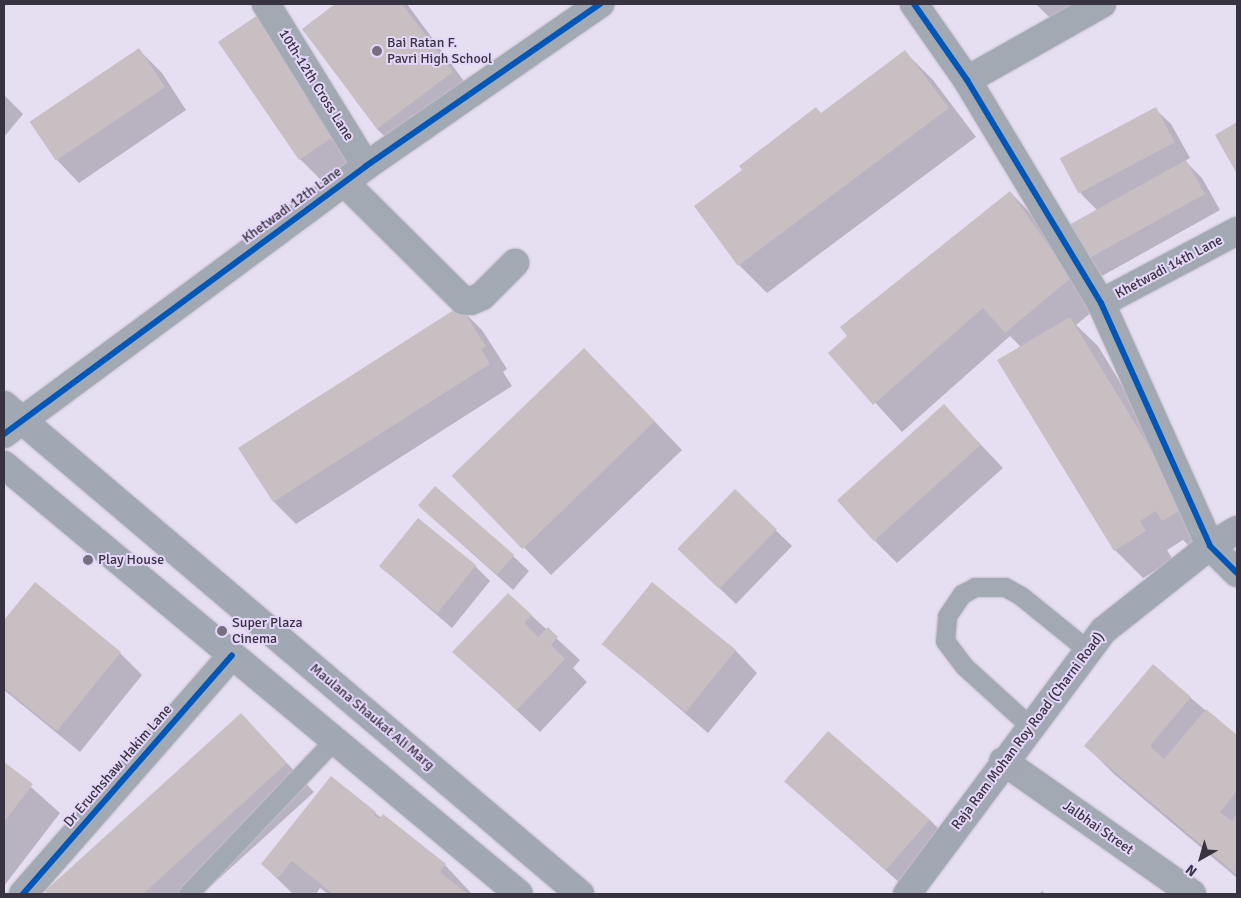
<!DOCTYPE html>
<style>
body{margin:0}
#map{position:relative;width:1241px;height:898px;overflow:hidden;background:#e6dff2;font-family:Signika,sans-serif}
div>[style]{position:absolute}
.shadow>*{inset:0;background:#0003}
.building>*{inset:0;background:#c8bfc3;transform-origin:0 0}
.roads{filter:drop-shadow(0 0 1px #c4becd) drop-shadow(0 0 1px #c4becd)}
.service>*{height:19px;margin:-9.5px;padding:0 9.5px;transform-origin:9.5px;border-radius:9.5px;background:#a3a9b3}
.minor>*{height:28px;margin:-14px;padding:0 14px;transform-origin:14px;border-radius:14px;background:#a3a9b3}
.tertiary>*{height:28px;margin:-14px;padding:0 14px;transform-origin:14px;border-radius:14px;background:#a3a9b3}
.secondary>*{height:28px;margin:-14px;padding:0 14px;transform-origin:14px;border-radius:14px;background:#a2a8b3}
.cycleway>*{height:6px;margin:-3px;padding:0 3px;transform-origin:3px;border-radius:3px;background:#0057b8}
.dots>*{width:14px;height:14px;translate:-50% -50%;box-sizing:border-box;border:2px solid #e5d7fa;border-radius:50%}
span{translate:-50% -50%;white-space:nowrap;text-align:center;line-height:1.15;-webkit-text-stroke:4px #e5d7fa;paint-order:stroke}
.poi-label{font-size:14px;color:#383341}
.left{translate:0 -50%;text-align:left}
.street-label{font-size:14px;color:#383341}
.frame{position:absolute;inset:0;border:5px solid #383341;pointer-events:none}
.north{position:absolute;left:1176px;top:833px;width:50px;height:50px;-webkit-text-stroke:4px #e5d7fa;paint-order:stroke;rotate:218deg;font-size:14px;font-weight:700;line-height:20px;text-align:center;color:#383341}
.north::after{content:'';display:block;margin:auto;width:18px;height:22px;background:#383341;clip-path:polygon(50% 0,100% 100%,50% 72%,0 100%)}
</style>
<div id="map">
<div class="shadow">
<i style="clip-path:polygon(337px 4px,407px 4px,475px 96px,400px 151px,377px 129px,303px 29px)"></i>
<i style="clip-path:polygon(1036px 4px,1085px 4px,1053px 21px)"></i>
<i style="clip-path:polygon(284px 37px,354px 160px,323px 182px,300px 159px,220px 42px)"></i>
<i style="clip-path:polygon(139px 50px,162px 73px,186px 110px,79px 183px,57px 160px)"></i>
<i style="clip-path:polygon(905px 52px,933px 80px,976px 137px,767px 293px,739px 265px,695px 207px)"></i>
<i style="clip-path:polygon(4px 95px,23px 114px,4px 137px)"></i>
<i style="clip-path:polygon(1155px 109px,1171px 124px,1190px 158px,1185px 161px,1202px 178px,1220px 210px,1102px 276px,1087px 261px,1098px 211px,1082px 195px,1063px 161px)"></i>
<i style="clip-path:polygon(1010px 192px,1038px 221px,1098px 307px,1076px 325px,1098px 346px,1213px 535px,1192px 549px,1183px 540px,1167px 550px,1173px 560px,1143px 578px,1115px 550px,1021px 347px,1010px 336px,902px 432px,830px 353px)"></i>
<i style="clip-path:polygon(460px 308px,482px 330px,507px 369px,503px 372px,512px 386px,296px 524px,274px 502px,240px 449px)"></i>
<i style="clip-path:polygon(612px 377px,682px 450px,551px 575px,453px 475px)"></i>
<i style="clip-path:polygon(944px 406px,1003px 468px,897px 563px,875px 541px)"></i>
<i style="clip-path:polygon(735px 491px,792px 546px,736px 604px,695px 565px)"></i>
<i style="clip-path:polygon(419px 506px,513px 556px,529px 571px,513px 590px)"></i>
<i style="clip-path:polygon(380px 566px,475px 566px,490px 581px,452px 628px)"></i>
<i style="clip-path:polygon(35px 584px,120px 653px,142px 675px,80px 752px,4px 690px,4px 622px)"></i>
<i style="clip-path:polygon(508px 594px,580px 660px,573px 668px,587px 682px,540px 732px,454px 652px)"></i>
<i style="clip-path:polygon(604px 644px,735px 650px,757px 673px,708px 733px)"></i>
<i style="clip-path:polygon(1153px 666px,1237px 737px,1237px 878px,1114px 774px,1086px 746px)"></i>
<i style="clip-path:polygon(241px 714px,314px 792px,202px 894px,50px 894px,47px 891px)"></i>
<i style="clip-path:polygon(4px 763px,60px 813px,4px 886px)"></i>
<i style="clip-path:polygon(786px 782px,930px 820px,952px 842px,910px 892px)"></i>
<i style="clip-path:polygon(375px 813px,445px 865px,472px 894px,328px 894px,320px 888px,316px 894px,293px 894px,262px 864px)"></i>
<i style="clip-path:polygon(1042px 891px,1046px 894px,1039px 894px)"></i>
</div>
<div class="building">
<i style="clip-path:polygon(335px 4px,402px 4px,453px 72px,377px 129px,302px 29px)"></i>
<i style="clip-path:polygon(261px 13px,316px 94px,307px 100px,333px 137px,299px 160px,218px 42px)"></i>
<i style="left:139px;top:48px;width:47px;height:132px;rotate:56deg"></i>
<i style="clip-path:polygon(905px 50px,949px 108px,738px 266px,694px 206px,742px 170px,739px 166px,816px 107px,821px 113px)"></i>
<i style="left:1156px;top:107px;width:40px;height:109px;rotate:62deg"></i>
<i style="clip-path:polygon(1237px 122px,1237px 174px,1215px 135px)"></i>
<i style="left:1186px;top:160px;width:39px;height:137px;rotate:61deg"></i>
<i style="clip-path:polygon(1010px 191px,1071px 278px,1005px 333px,983px 308px,873px 405px,828px 353px,847px 336px,840px 327px)"></i>
<i style="clip-path:polygon(460px 306px,486px 346px,481px 349px,490px 364px,273px 502px,238px 448px)"></i>
<i style="clip-path:polygon(1070px 317px,1186px 507px,1162px 521px,1156px 511px,1140px 521px,1146px 531px,1114px 551px,997px 360px)"></i>
<i style="left:584px;top:348px;width:102px;height:184px;rotate:46deg"></i>
<i style="left:944px;top:404px;width:55px;height:144px;rotate:48deg"></i>
<i style="left:435px;top:486px;width:105px;height:26px;rotate:41deg"></i>
<i style="left:735px;top:489px;width:58px;height:83px;rotate:44deg"></i>
<i style="left:418px;top:518px;width:75px;height:62px;rotate:39deg"></i>
<i style="clip-path:polygon(35px 582px,121px 652px,57px 731px,4px 688px,4px 620px)"></i>
<i style="left:652px;top:582px;width:108px;height:80px;rotate:39deg"></i>
<i style="clip-path:polygon(508px 593px,532px 615px,524px 623px,538px 637px,548px 627px,558px 637px,551px 645px,565px 659px,517px 710px,452px 652px)"></i>
<i style="clip-path:polygon(1153px 664px,1191px 697px,1150px 746px,1164px 759px,1206px 709px,1237px 735px,1237px 791px,1220px 812px,1232px 821px,1237px 814px,1237px 875px,1084px 746px)"></i>
<i style="clip-path:polygon(241px 713px,287px 763px,143px 894px,48px 894px,45px 891px)"></i>
<i style="left:828px;top:731px;width:135px;height:67px;rotate:41deg"></i>
<i style="clip-path:polygon(4px 762px,33px 784px,4px 822px)"></i>
<i style="clip-path:polygon(331px 776px,376px 812px,373px 815px,379px 819px,383px 814px,446px 864px,440px 872px,468px 894px,333px 894px,292px 861px,278px 878px,261px 864px)"></i>
</div>
<div class="roads">
<div class="service">
<i style="left:1031px;top:727px;width:91px;rotate:-137.7deg"></i>
<i style="left:964px;top:666px;width:31px;rotate:-127deg"></i>
<i style="left:945px;top:641px;width:25px;rotate:-85deg"></i>
<i style="left:947px;top:616px;width:27px;rotate:-56deg"></i>
<i style="left:962px;top:594px;width:15px;rotate:-28deg"></i>
<i style="left:975px;top:587px;width:30px"></i>
<i style="left:1005px;top:587px;width:18px;rotate:29deg"></i>
<i style="left:1021px;top:596px;width:87px;rotate:39deg"></i>
<i style="left:188px;top:894px;width:212px;rotate:-46.5deg"></i>
</div>
<div class="minor">
<i style="left:266px;top:4px;width:190px;rotate:58.3deg"></i>
<i style="left:967px;top:80px;width:155px;rotate:-29.4deg"></i>
<i style="left:344px;top:182px;width:168px;rotate:44.8deg"></i>
<i style="left:463px;top:300px;width:8px;rotate:7deg"></i>
<i style="left:471px;top:301px;width:12px;rotate:-24deg"></i>
<i style="left:482px;top:296px;width:47px;rotate:-45deg"></i>
<i style="left:1101px;top:303px;width:154px;rotate:-27.9deg"></i>
<i style="left:4px;top:434px;width:450px;rotate:-36.5deg"></i>
<i style="left:366px;top:166px;width:285px;rotate:-34.7deg"></i>
<i style="left:1210px;top:546px;width:38px;rotate:45deg"></i>
<i style="left:1003px;top:761px;width:231px;rotate:35.1deg"></i>
<i style="left:23px;top:894px;width:317px;rotate:-48.8deg"></i>
</div>
<div class="tertiary">
<i style="left:914px;top:4px;width:93px;rotate:55.1deg"></i>
<i style="left:967px;top:80px;width:260px;rotate:59deg"></i>
<i style="left:1101px;top:303px;width:266px;rotate:65.8deg"></i>
</div>
<div class="secondary">
<i style="left:4px;top:405px;width:756px;rotate:40.33deg"></i>
<i style="left:4px;top:465px;width:670px;rotate:39.79deg"></i>
<i style="left:907px;top:894px;width:329px;rotate:-53.3deg"></i>
<i style="left:1104px;top:630px;width:135px;rotate:-38.4deg"></i>
<i style="left:1210px;top:546px;width:31px;rotate:-31deg"></i>
</div>
</div>
<div class="cycleway">
<i style="left:914px;top:4px;width:93px;rotate:55.1deg"></i>
<i style="left:967px;top:80px;width:260px;rotate:59deg"></i>
<i style="left:1101px;top:303px;width:266px;rotate:65.8deg"></i>
<i style="left:1210px;top:546px;width:38px;rotate:45deg"></i>
<i style="left:4px;top:434px;width:450px;rotate:-36.5deg"></i>
<i style="left:366px;top:166px;width:285px;rotate:-34.7deg"></i>
<i style="left:23px;top:894px;width:317px;rotate:-48.8deg"></i>
</div>
<div class="dots">
<i style="left:377px;top:51px;background:#756f7f"></i>
<i style="left:88px;top:560px;background:#756f7f"></i>
<i style="left:222px;top:631px;background:#756f7f"></i>
</div>
<div class="poi-label">
<span class="left" style="left:387px;top:51px">Bai Ratan F.<br>Pavri High School</span>
<span class="left" style="left:98px;top:560px">Play House</span>
<span class="left" style="left:232px;top:631px">Super Plaza<br>Cinema</span>
</div>
<div class="street-label">
<span style="left:316px;top:85px;rotate:58deg">10th-12th Cross Lane</span>
<span style="left:292px;top:205px;rotate:-36deg">Khetwadi 12th Lane</span>
<span style="left:1169px;top:267px;rotate:-28deg">Khetwadi 14th Lane</span>
<span style="left:372px;top:717px;rotate:40deg">Maulana Shaukat Ali Marg</span>
<span style="left:1028px;top:731px;rotate:-53deg">Raja Ram Mohan Roy Road (Charni Road)</span>
<span style="left:118px;top:766px;rotate:-49deg">Dr Eruchshaw Hakim Lane</span>
<span style="left:1098px;top:828px;rotate:35deg">Jalbhai Street</span>
</div>
<div class="frame"></div>
<div class="north">N</div>
</div>
